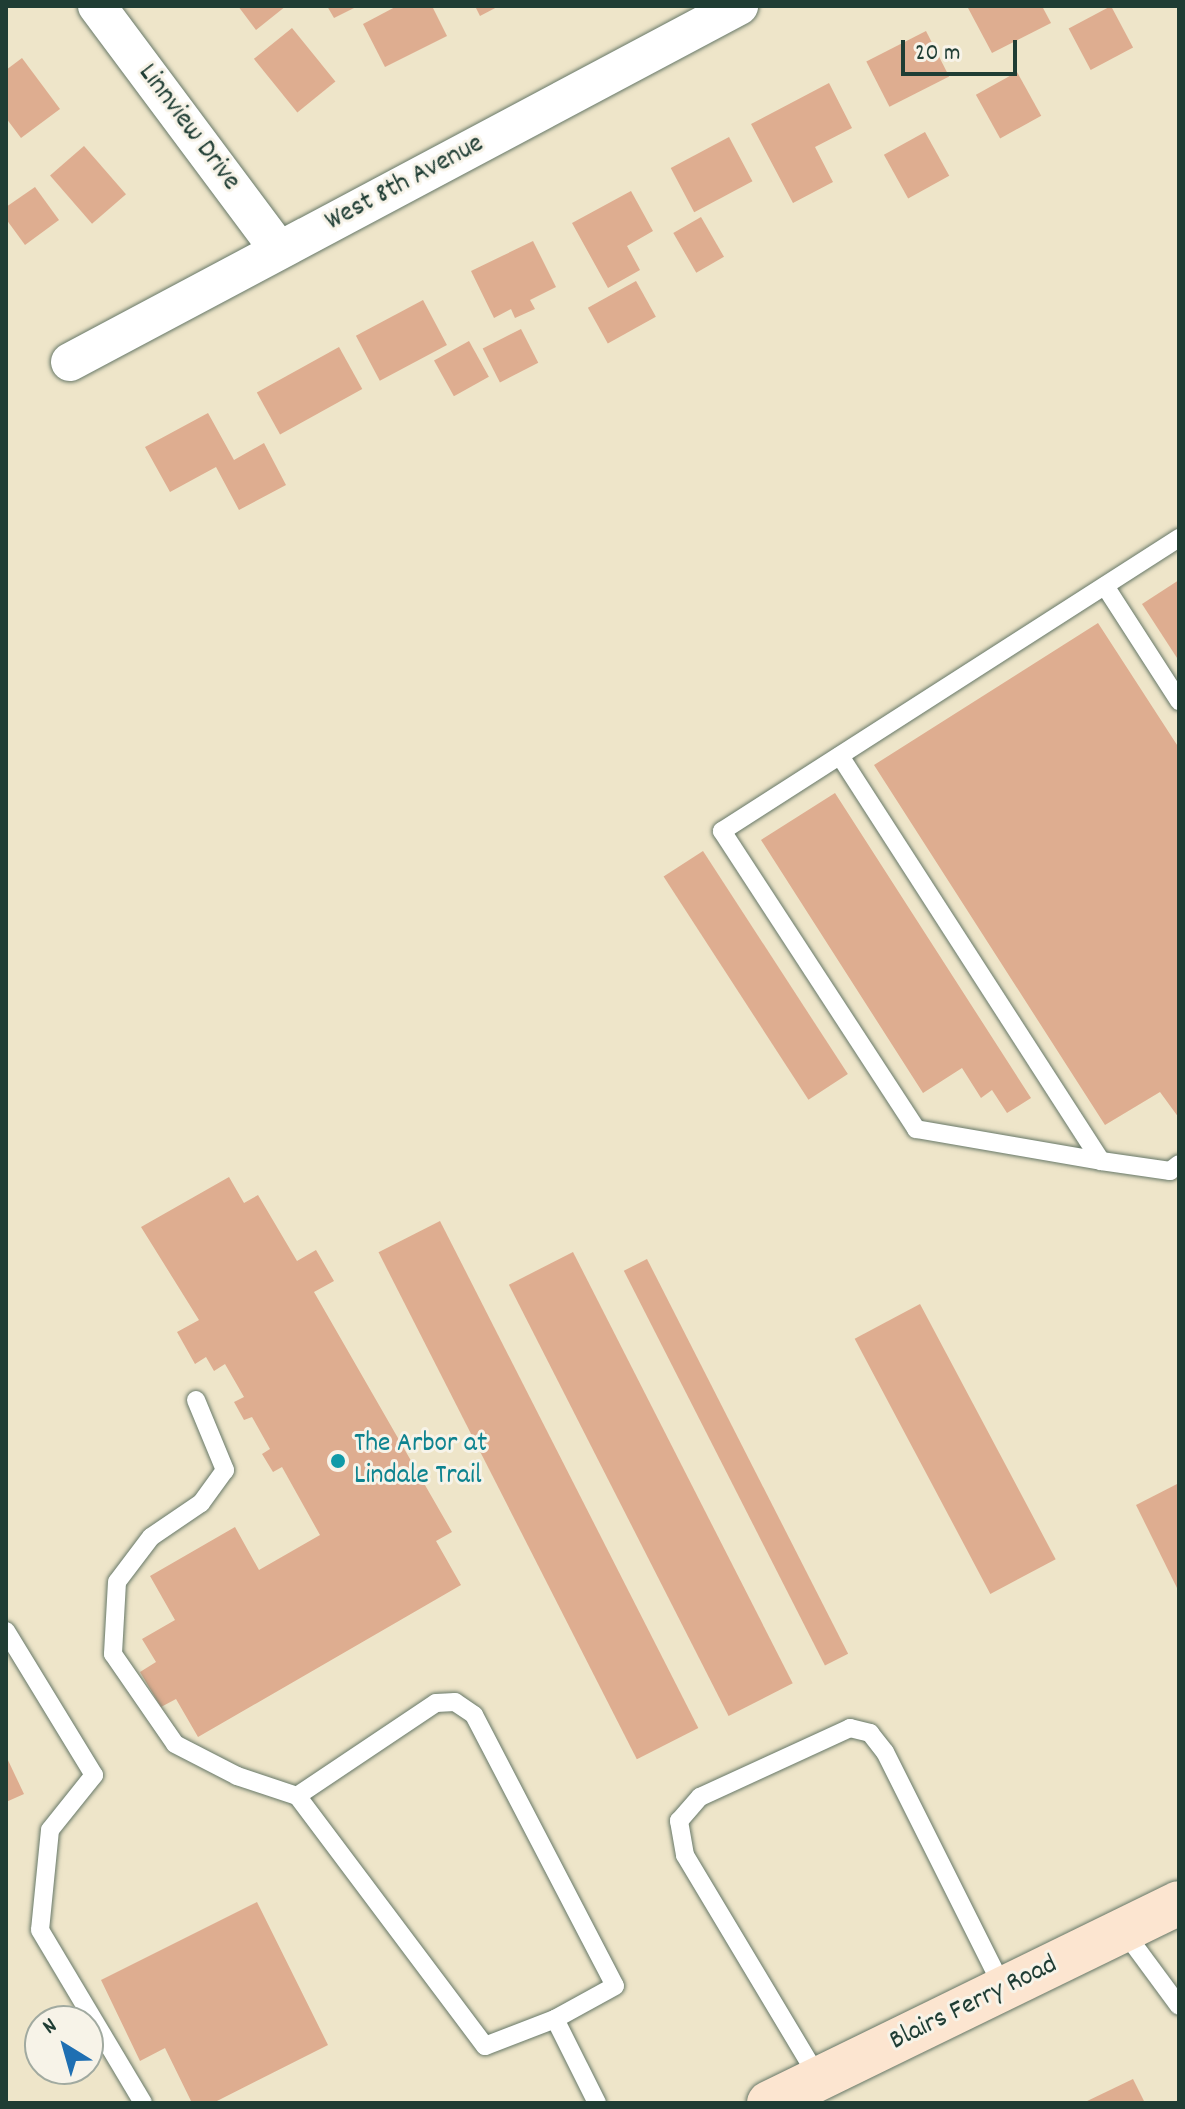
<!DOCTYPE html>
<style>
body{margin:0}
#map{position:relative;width:1185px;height:2109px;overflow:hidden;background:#eee5c9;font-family:Dekko,sans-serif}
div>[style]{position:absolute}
.building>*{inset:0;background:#dead90;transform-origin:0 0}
.roads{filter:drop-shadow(0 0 2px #677868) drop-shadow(0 0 2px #677868)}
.service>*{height:18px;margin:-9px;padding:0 9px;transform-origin:9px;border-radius:9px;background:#fff}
.minor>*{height:38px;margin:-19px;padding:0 19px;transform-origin:19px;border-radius:19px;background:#fff}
.secondary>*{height:44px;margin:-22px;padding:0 22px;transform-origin:22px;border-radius:22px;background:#fce5d0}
.dots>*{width:22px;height:22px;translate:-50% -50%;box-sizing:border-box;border:4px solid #f7f3e8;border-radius:50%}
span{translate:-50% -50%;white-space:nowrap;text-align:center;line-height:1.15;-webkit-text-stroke:6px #f7f3e8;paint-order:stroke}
.street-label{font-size:28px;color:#1f3d34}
.culture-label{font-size:28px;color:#0d838f}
.left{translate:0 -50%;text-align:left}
.frame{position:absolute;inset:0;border:8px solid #1f3d34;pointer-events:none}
.north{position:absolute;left:24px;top:2005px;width:80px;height:80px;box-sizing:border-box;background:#f7f3e8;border:2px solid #a1aaa0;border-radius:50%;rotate:323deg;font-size:22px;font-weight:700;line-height:32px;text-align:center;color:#1f3d34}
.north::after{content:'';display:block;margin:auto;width:28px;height:36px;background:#1f6fb2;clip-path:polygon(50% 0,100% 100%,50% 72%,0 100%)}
.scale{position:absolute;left:901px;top:40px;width:116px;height:36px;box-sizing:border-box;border:4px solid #1f3d34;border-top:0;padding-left:10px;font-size:24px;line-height:28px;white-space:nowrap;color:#1f3d34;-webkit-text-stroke:6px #f7f3e8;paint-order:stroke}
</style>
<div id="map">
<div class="building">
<i style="clip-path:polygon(238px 6px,286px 6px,256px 30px)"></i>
<i style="clip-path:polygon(327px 6px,358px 6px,334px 18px)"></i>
<i style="clip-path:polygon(397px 6px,432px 6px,447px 36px,385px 67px,363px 24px)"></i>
<i style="clip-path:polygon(475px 6px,499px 6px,480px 16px)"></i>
<i style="clip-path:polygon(1042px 6px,1051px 23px,992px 53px,968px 8px)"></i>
<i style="left:1111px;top:6px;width:47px;height:48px;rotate:62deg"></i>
<i style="left:292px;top:28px;width:69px;height:49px;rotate:51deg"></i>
<i style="left:926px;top:31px;width:51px;height:67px;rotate:63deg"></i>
<i style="clip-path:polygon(22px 58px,60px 109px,21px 138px,6px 118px,6px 70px)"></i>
<i style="left:1017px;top:72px;width:50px;height:47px;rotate:61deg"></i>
<i style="clip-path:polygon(829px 83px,852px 128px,815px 147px,833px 182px,793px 203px,751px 124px)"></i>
<i style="left:925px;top:132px;width:50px;height:47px;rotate:61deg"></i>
<i style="left:729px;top:137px;width:50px;height:66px;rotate:62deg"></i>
<i style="left:84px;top:146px;width:64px;height:45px;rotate:49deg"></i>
<i style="clip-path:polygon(35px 187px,59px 220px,25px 245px,6px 219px,6px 207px)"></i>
<i style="clip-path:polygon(631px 191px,653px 231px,627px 246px,640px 270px,608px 288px,572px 223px)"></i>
<i style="left:701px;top:217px;width:46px;height:32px;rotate:60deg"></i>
<i style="clip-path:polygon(533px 241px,556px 287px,530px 300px,535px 309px,515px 318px,511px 309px,494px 318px,471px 271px)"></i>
<i style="left:636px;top:281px;width:41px;height:55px;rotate:61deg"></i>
<i style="left:423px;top:300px;width:51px;height:76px;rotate:62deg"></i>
<i style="left:521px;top:329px;width:38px;height:43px;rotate:63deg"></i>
<i style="left:469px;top:341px;width:41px;height:40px;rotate:61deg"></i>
<i style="left:339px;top:347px;width:48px;height:94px;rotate:61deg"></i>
<i style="clip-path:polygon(208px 413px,234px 460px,264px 443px,286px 485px,239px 510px,216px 467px,170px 492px,145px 447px)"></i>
<i style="clip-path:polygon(1179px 580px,1179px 661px,1142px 604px)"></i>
<i style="clip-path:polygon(1098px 623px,1179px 748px,1179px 1118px,1160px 1092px,1105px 1125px,874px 765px)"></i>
<i style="clip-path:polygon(835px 793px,1031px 1098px,1007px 1113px,992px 1090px,981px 1098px,962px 1068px,923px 1093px,761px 840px)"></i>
<i style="left:703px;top:851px;width:266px;height:47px;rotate:57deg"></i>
<i style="clip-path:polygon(229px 1177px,244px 1203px,258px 1195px,297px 1261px,316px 1250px,334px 1281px,314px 1292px,452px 1532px,436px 1541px,461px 1585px,198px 1737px,176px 1699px,161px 1707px,140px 1672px,156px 1662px,142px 1639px,175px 1620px,150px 1576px,235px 1527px,259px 1570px,320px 1535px,282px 1467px,273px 1472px,262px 1454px,270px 1449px,252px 1417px,244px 1420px,234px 1402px,244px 1397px,225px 1364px,214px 1371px,206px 1357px,195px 1364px,177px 1332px,199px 1320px,141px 1227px)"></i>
<i style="left:440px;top:1221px;width:569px;height:69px;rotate:63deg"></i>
<i style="left:573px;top:1252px;width:484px;height:72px;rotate:63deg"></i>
<i style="left:647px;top:1259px;width:443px;height:26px;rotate:63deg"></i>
<i style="left:920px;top:1304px;width:289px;height:74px;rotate:62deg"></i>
<i style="clip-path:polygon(1179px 1483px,1179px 1592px,1136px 1505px)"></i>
<i style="clip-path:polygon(6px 1756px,24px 1794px,6px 1802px)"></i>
<i style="clip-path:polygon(257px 1902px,328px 2045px,213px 2103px,192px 2103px,165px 2048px,140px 2061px,101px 1980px)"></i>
<i style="clip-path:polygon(1133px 2079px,1145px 2103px,1083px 2103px)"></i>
</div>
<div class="roads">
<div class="service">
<i style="left:1179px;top:538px;width:543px;rotate:147.33deg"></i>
<i style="left:722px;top:831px;width:356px;rotate:56.9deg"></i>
<i style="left:916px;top:1129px;width:188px;rotate:9.8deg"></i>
<i style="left:1101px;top:1161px;width:70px;rotate:8.2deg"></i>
<i style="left:1170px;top:1171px;width:11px;rotate:-38deg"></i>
<i style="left:1105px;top:586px;width:137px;rotate:57.2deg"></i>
<i style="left:840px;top:756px;width:482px;rotate:57.2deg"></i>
<i style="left:196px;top:1400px;width:76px;rotate:67.5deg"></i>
<i style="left:225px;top:1470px;width:41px;rotate:126deg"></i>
<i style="left:201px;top:1503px;width:60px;rotate:145.8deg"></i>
<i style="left:151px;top:1537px;width:56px;rotate:127.1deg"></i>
<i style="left:117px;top:1582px;width:72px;rotate:93.2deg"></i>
<i style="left:113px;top:1654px;width:109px;rotate:55.4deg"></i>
<i style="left:175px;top:1744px;width:70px;rotate:27.3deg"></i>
<i style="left:237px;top:1776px;width:63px;rotate:18.4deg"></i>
<i style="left:6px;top:1631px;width:169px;rotate:58.6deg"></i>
<i style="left:94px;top:1775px;width:70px;rotate:128.7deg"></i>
<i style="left:50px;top:1830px;width:100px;rotate:95.7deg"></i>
<i style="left:40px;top:1930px;width:201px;rotate:59.2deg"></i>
<i style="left:455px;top:1702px;width:23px;rotate:34deg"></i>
<i style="left:474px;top:1715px;width:305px;rotate:62.5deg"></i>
<i style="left:615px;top:1986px;width:68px;rotate:151.2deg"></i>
<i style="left:555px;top:2019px;width:75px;rotate:158.9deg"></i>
<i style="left:485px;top:2046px;width:313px;rotate:-126.9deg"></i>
<i style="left:297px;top:1796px;width:167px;rotate:-33.8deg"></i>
<i style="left:436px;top:1703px;width:19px;rotate:-3deg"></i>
<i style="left:1123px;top:1930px;width:94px;rotate:53.6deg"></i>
<i style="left:555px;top:2019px;width:94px;rotate:63.4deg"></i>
<i style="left:819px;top:2079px;width:261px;rotate:-120.9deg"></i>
<i style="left:685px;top:1855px;width:35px;rotate:-100deg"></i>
<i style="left:679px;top:1821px;width:32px;rotate:-49deg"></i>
<i style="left:700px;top:1797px;width:165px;rotate:-24.7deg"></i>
<i style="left:850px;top:1728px;width:21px;rotate:14deg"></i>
<i style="left:870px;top:1733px;width:24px;rotate:52deg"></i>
<i style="left:885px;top:1752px;width:266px;rotate:63.4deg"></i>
</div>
<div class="minor">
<i style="left:97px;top:6px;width:304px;rotate:53.3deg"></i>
<i style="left:70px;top:362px;width:758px;rotate:-28.02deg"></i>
</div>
<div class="secondary">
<i style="left:769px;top:2103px;width:456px;rotate:-26deg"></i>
</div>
</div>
<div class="dots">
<i style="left:338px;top:1461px;background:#0f9aa8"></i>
</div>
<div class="street-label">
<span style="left:188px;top:128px;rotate:53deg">Linnview Drive</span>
<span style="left:405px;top:184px;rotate:-28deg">West 8th Avenue</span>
<span style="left:974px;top:2004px;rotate:-26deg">Blairs Ferry Road</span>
</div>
<div class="culture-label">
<span class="left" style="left:354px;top:1461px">The Arbor at<br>Lindale Trail</span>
</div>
<div class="frame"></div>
<div class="north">N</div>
<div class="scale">20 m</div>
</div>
